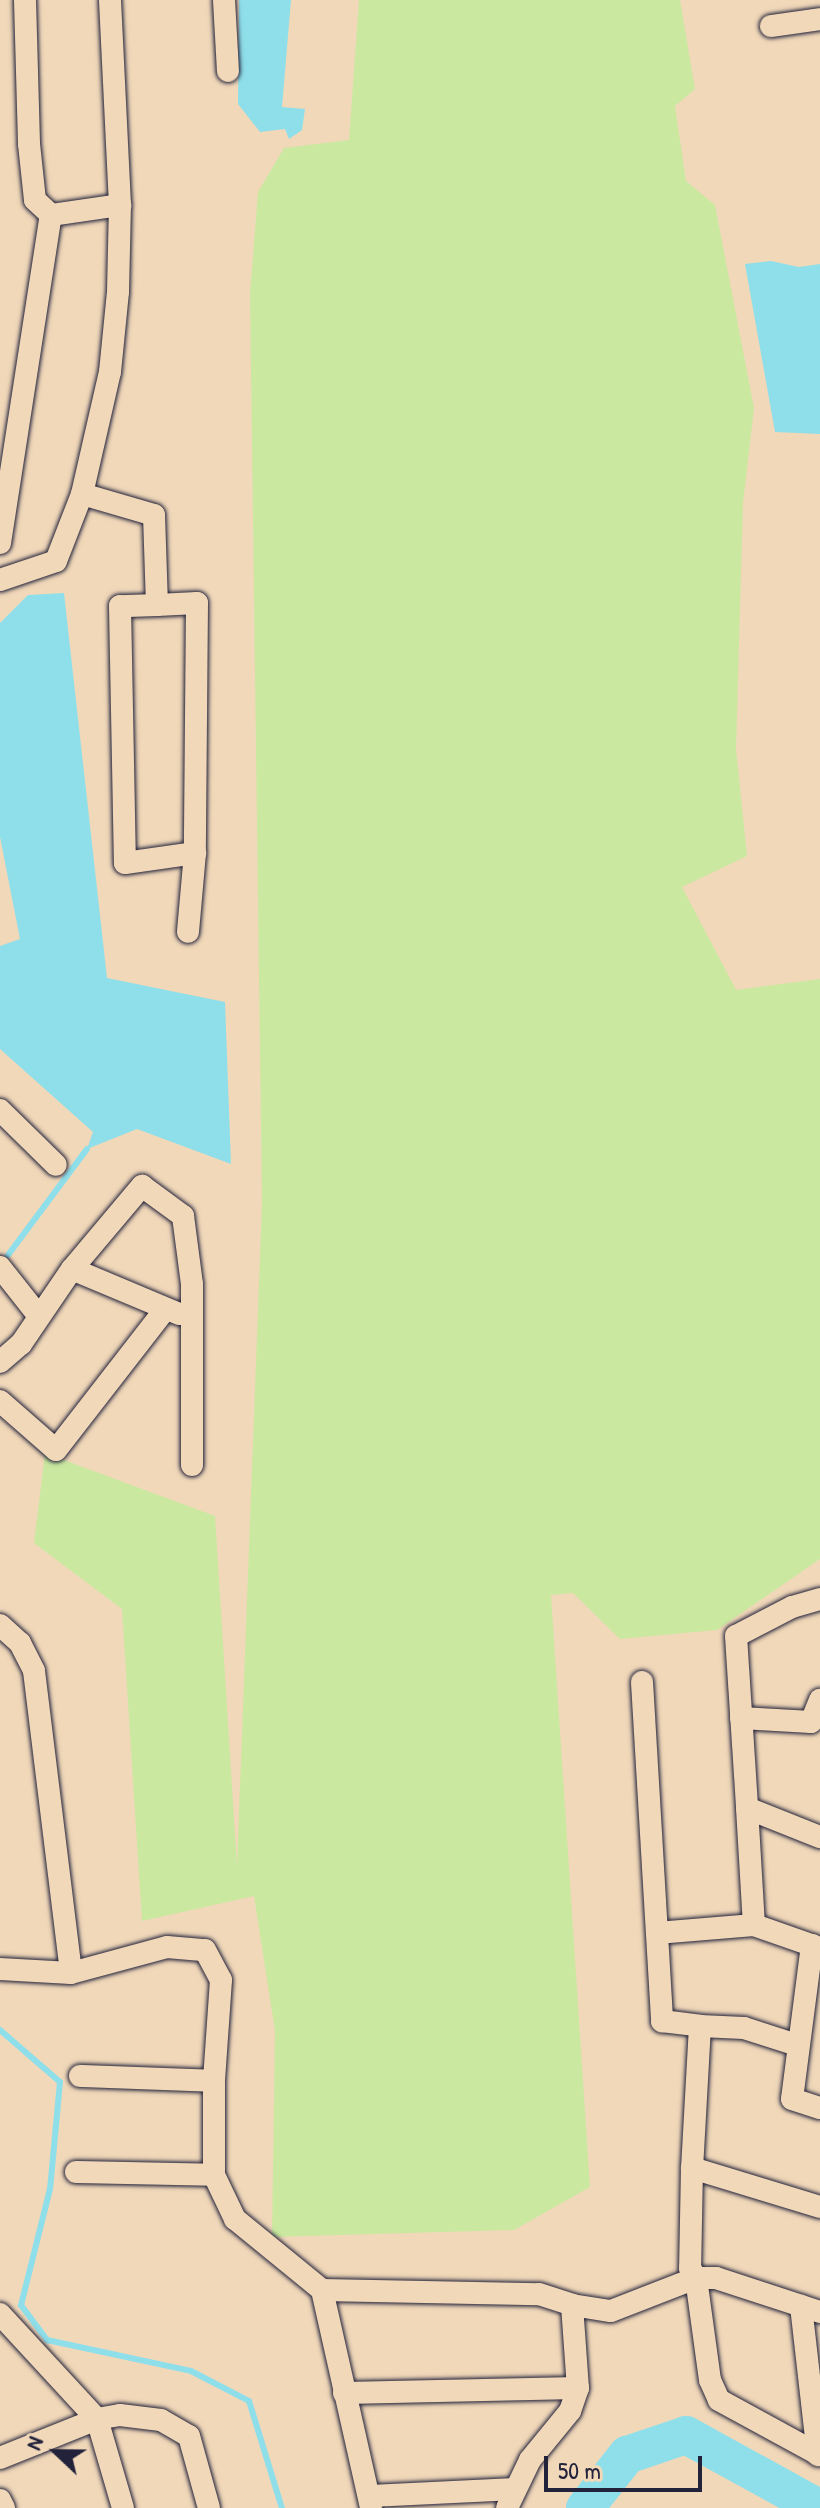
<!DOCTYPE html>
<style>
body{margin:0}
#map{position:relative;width:820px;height:2508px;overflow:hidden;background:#f1d8b9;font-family:"Patrick Hand",sans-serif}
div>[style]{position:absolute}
.green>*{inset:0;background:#cae8a0}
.water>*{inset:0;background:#8fdfea}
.stream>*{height:6px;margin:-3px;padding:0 3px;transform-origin:3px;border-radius:3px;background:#8fdfea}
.river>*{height:38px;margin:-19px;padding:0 19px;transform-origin:19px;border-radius:19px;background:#8fdfea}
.roads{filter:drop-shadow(0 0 2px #22223b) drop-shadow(0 0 2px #22223b)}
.minor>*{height:22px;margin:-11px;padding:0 11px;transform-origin:11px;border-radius:11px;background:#f1d8b9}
span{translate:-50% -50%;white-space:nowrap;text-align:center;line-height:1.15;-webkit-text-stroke:6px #f1d8b9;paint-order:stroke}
.north{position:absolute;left:16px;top:2412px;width:80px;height:80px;-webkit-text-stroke:6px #f1d8b9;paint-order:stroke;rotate:292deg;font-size:22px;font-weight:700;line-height:32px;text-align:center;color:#22223b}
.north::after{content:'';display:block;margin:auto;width:28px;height:36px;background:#22223b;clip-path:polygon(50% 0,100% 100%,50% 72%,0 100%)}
.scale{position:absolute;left:544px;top:2456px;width:158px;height:36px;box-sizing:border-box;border:4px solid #22223b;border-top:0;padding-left:10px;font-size:24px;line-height:28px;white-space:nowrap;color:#22223b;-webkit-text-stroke:6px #f1d8b9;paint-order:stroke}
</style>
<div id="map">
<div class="green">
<i style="clip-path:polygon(359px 0,680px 0,695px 89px,675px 106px,686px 181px,715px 205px,754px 408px,743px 503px,736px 749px,747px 856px,682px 887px,736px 990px,820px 979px,820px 1559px,717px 1630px,620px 1639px,573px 1593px,551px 1595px,590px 2187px,514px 2230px,272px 2237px,275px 2031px,254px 1896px,142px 1921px,122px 1609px,34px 1543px,45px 1453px,215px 1516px,237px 1866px,262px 1203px,250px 294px,258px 192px,284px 148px,349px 140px)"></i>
</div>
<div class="water">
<i style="clip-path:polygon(239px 0,291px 0,282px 107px,305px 109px,302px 130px,289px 139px,285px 129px,260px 132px,238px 104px)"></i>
<i style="clip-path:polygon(771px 261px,799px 267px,820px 264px,820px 434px,775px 432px,745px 264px)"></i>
<i style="clip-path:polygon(64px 593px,107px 978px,225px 1002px,231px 1164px,137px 1129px,87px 1149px,93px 1132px,0 1049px,0 946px,20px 939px,0 837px,0 623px,28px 595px)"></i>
</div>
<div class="stream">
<i style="left:8px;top:1255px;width:132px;rotate:-53.3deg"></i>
<i style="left:0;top:2030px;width:79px;rotate:40.9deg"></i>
<i style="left:60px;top:2082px;width:107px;rotate:95.3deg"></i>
<i style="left:50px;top:2189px;width:120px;rotate:104deg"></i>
<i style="left:21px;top:2305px;width:44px;rotate:53.4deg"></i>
<i style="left:47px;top:2340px;width:147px;rotate:12.1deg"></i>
<i style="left:191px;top:2371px;width:65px;rotate:27.3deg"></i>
<i style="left:249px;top:2401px;width:112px;rotate:72.9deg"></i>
</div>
<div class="river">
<i style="left:585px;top:2508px;width:68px;rotate:-51.6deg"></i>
<i style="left:627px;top:2455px;width:62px;rotate:-18.7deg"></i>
<i style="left:686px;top:2435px;width:152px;rotate:28.8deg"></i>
</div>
<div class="roads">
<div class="minor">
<i style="left:25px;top:0;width:144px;rotate:88.4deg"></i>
<i style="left:29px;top:144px;width:56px;rotate:83.9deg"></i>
<i style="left:35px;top:200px;width:22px;rotate:43deg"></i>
<i style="left:51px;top:215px;width:70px;rotate:-8.2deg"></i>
<i style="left:224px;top:0;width:71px;rotate:86.8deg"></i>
<i style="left:771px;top:26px;width:49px;rotate:-8.1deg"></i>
<i style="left:82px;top:494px;width:75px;rotate:16.3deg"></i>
<i style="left:154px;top:515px;width:90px;rotate:88.1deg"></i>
<i style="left:157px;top:605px;width:40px;rotate:-2.9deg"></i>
<i style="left:197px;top:603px;width:250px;rotate:90.5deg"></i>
<i style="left:195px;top:853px;width:79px;rotate:95.1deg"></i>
<i style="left:0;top:543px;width:332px;rotate:-81.2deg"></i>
<i style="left:0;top:580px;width:59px;rotate:-18.7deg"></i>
<i style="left:56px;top:561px;width:72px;rotate:-68.8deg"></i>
<i style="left:82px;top:494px;width:125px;rotate:-77.1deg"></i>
<i style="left:110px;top:372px;width:80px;rotate:-84.3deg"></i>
<i style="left:118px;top:292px;width:87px;rotate:-88.7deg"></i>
<i style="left:120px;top:205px;width:205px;rotate:-92.8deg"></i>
<i style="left:157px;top:605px;width:37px;rotate:178deg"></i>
<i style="left:120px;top:606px;width:257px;rotate:88.9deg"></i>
<i style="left:125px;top:863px;width:71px;rotate:-8.1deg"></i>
<i style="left:0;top:1110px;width:78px;rotate:44.5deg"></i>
<i style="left:0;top:1267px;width:61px;rotate:51.6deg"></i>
<i style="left:72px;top:1269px;width:116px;rotate:22.8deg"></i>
<i style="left:0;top:1362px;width:28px;rotate:-41deg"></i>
<i style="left:21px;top:1344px;width:91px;rotate:-55.8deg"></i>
<i style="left:72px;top:1269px;width:109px;rotate:-49.9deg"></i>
<i style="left:142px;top:1186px;width:51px;rotate:36.2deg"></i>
<i style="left:183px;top:1216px;width:69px;rotate:82.5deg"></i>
<i style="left:192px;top:1284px;width:181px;rotate:90deg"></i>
<i style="left:0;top:1401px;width:74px;rotate:41.2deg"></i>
<i style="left:56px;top:1450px;width:176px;rotate:-52.2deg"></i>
<i style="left:820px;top:1599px;width:29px;rotate:164deg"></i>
<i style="left:792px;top:1607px;width:63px;rotate:152.6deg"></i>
<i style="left:736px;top:1636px;width:172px;rotate:86.3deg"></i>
<i style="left:747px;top:1808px;width:79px;rotate:21.7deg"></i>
<i style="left:0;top:1625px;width:27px;rotate:42deg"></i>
<i style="left:20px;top:1643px;width:31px;rotate:63deg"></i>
<i style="left:34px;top:1671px;width:304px;rotate:83deg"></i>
<i style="left:642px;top:1682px;width:340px;rotate:86.6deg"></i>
<i style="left:662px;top:2021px;width:38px;rotate:7deg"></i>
<i style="left:700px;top:2026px;width:142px;rotate:93.2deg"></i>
<i style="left:692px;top:2168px;width:100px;rotate:91.1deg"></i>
<i style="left:690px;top:2268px;width:12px;rotate:59deg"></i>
<i style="left:696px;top:2278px;width:103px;rotate:82.2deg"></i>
<i style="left:710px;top:2380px;width:22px;rotate:66deg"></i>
<i style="left:719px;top:2400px;width:115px;rotate:28.6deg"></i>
<i style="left:741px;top:1718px;width:70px;rotate:3.3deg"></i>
<i style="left:811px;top:1722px;width:24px;rotate:-68deg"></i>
<i style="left:747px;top:1808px;width:117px;rotate:86.6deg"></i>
<i style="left:657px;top:1933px;width:97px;rotate:-4.7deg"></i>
<i style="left:754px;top:1925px;width:70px;rotate:19.2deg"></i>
<i style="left:812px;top:1945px;width:155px;rotate:97.4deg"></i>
<i style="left:792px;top:2099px;width:29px;rotate:18deg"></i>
<i style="left:0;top:1969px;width:71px;rotate:3.2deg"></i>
<i style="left:71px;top:1973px;width:99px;rotate:-15.2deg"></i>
<i style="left:167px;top:1947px;width:38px;rotate:5deg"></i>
<i style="left:205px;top:1950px;width:34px;rotate:62deg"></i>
<i style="left:221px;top:1980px;width:101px;rotate:94deg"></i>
<i style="left:214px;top:2081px;width:94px;rotate:90deg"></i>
<i style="left:214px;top:2175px;width:49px;rotate:64.5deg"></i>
<i style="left:235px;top:2219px;width:112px;rotate:39.2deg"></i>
<i style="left:322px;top:2290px;width:223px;rotate:77.3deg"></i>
<i style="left:700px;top:2026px;width:44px;rotate:2.6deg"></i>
<i style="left:744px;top:2028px;width:56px;rotate:17.8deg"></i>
<i style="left:80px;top:2076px;width:134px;rotate:2.1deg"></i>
<i style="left:692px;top:2168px;width:134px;rotate:16.9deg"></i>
<i style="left:76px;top:2172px;width:138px;rotate:1.2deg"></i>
<i style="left:322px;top:2290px;width:217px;rotate:1.1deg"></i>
<i style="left:539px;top:2294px;width:35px;rotate:18deg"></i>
<i style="left:572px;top:2305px;width:83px;rotate:85.9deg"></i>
<i style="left:578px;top:2388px;width:24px;rotate:109deg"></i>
<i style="left:570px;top:2411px;width:63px;rotate:129.2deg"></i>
<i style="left:530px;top:2460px;width:53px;rotate:115.6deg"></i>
<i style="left:572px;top:2305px;width:39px;rotate:9deg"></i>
<i style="left:611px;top:2311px;width:91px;rotate:-21.2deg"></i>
<i style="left:696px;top:2278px;width:20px"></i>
<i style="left:716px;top:2278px;width:109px;rotate:18.1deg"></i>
<i style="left:801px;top:2306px;width:150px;rotate:83.5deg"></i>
<i style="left:0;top:2314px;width:143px;rotate:47.3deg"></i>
<i style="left:97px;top:2419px;width:93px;rotate:73.7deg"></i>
<i style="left:344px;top:2393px;width:234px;rotate:-1.2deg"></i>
<i style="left:0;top:2458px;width:105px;rotate:-21.9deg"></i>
<i style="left:97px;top:2419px;width:23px;rotate:-10deg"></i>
<i style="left:120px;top:2415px;width:41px;rotate:7deg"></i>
<i style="left:161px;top:2420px;width:32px;rotate:30deg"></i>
<i style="left:189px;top:2436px;width:75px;rotate:74.5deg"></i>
<i style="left:371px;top:2496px;width:144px;rotate:-2.8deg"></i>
<i style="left:0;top:2500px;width:9px;rotate:63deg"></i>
</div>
</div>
<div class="north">N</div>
<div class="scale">50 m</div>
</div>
